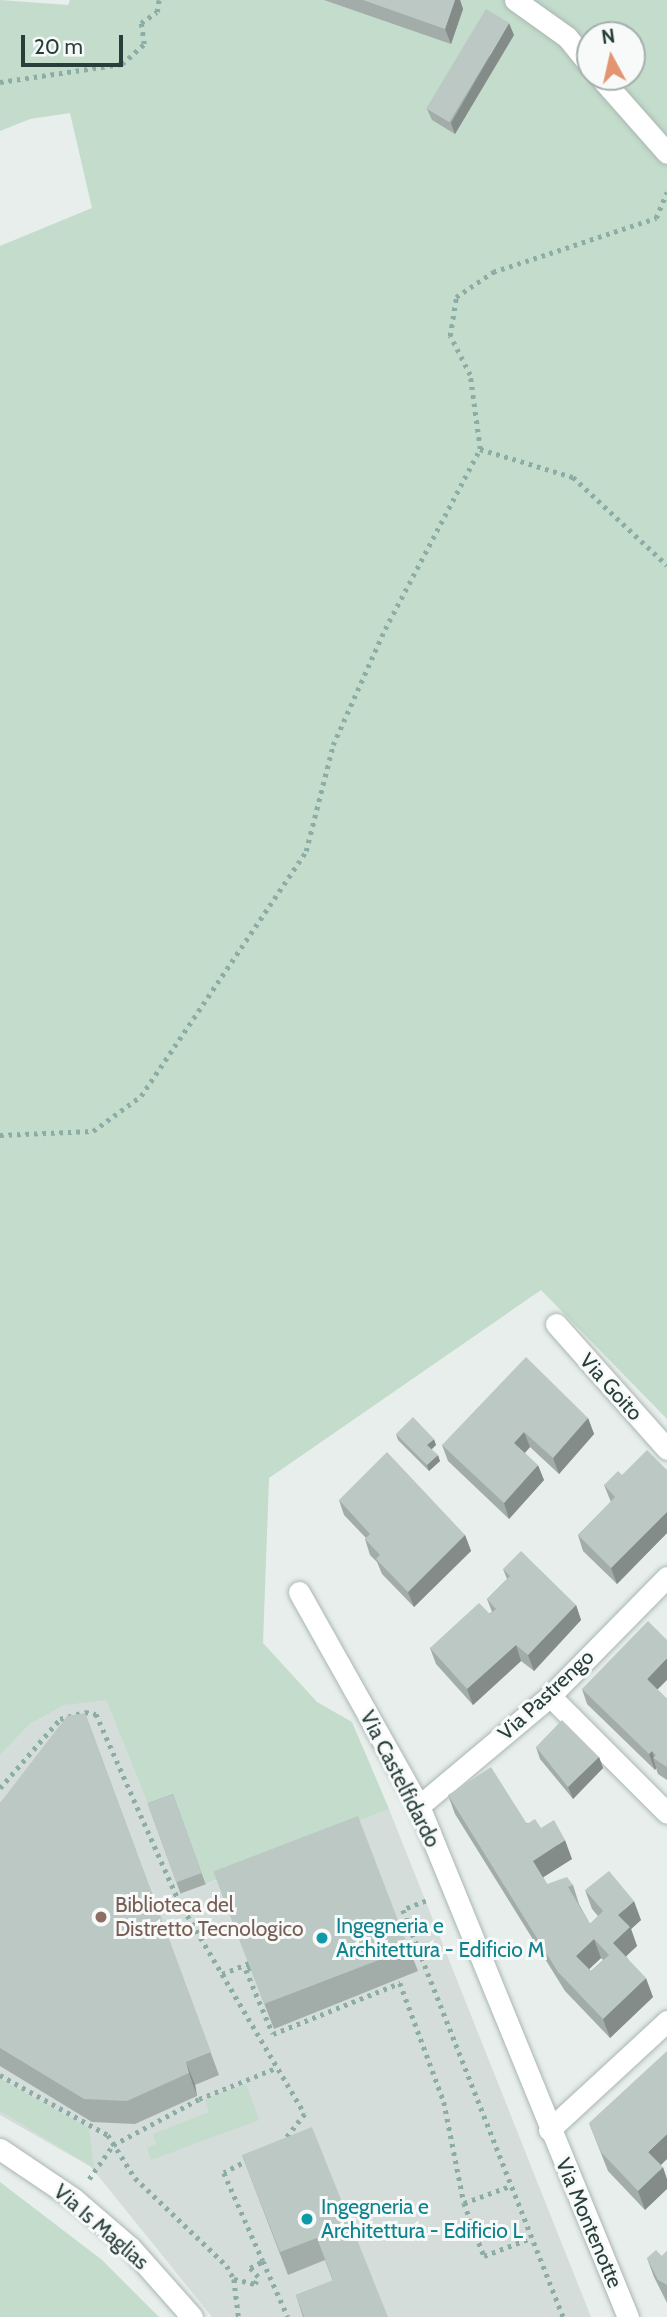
<!DOCTYPE html>
<style>
body{margin:0}
#map{position:relative;width:667px;height:2317px;overflow:hidden;background:#e7eeeb;font-family:Cabin,sans-serif}
div>[style]{position:absolute}
.built>*{inset:0;background:#d5ddda}
.green>*{inset:0;background:#c3dccb}
.path>*{height:4.5px;margin-top:-2.25px;transform-origin:0;background:repeating-linear-gradient(90deg,#8bada5 0 3.5px,transparent 0 8.5px)}
.roads{filter:drop-shadow(0 0 2px #aab6b2) drop-shadow(0 0 2px #aab6b2)}
.minor>*{height:21px;margin:-10.5px;padding:0 10.5px;transform-origin:10.5px;border-radius:10.5px;background:#fff}
.tertiary>*{height:21px;margin:-10.5px;padding:0 10.5px;transform-origin:10.5px;border-radius:10.5px;background:#fff}
.wall>*{inset:0;background:#a2aca9;transform-origin:0 0}
.shaded-wall>*{inset:0;background:#848c89}
.building>*{inset:0;background:#bcc8c4;transform-origin:0 0}
.dots>*{width:19px;height:19px;translate:-50% -50%;box-sizing:border-box;border:4px solid #f7faf9;border-radius:50%}
span{translate:-50% -50%;white-space:nowrap;text-align:center;line-height:1.15;-webkit-text-stroke:6px #f7faf9;paint-order:stroke}
.street-label{font-size:21px;color:#273e3a}
.education-label{font-size:21px;color:#785e54}
.left{translate:0 -50%;text-align:left}
.culture-label{font-size:21px;color:#0d838f}
.north{position:absolute;left:576px;top:21px;width:70px;height:70px;box-sizing:border-box;background:#f7faf9;border:2px solid #a4afad;border-radius:50%;rotate:352deg;font-size:19px;font-weight:700;line-height:28px;text-align:center;color:#273e3a}
.north::after{content:'';display:block;margin:auto;width:24px;height:32px;background:#e29570;clip-path:polygon(50% 0,100% 100%,50% 72%,0 100%)}
.scale{position:absolute;left:21px;top:35px;width:102px;height:32px;box-sizing:border-box;border:4px solid #273e3a;border-top:0;padding-left:9px;font-size:21px;line-height:24px;white-space:nowrap;color:#273e3a;-webkit-text-stroke:5px #f7faf9;paint-order:stroke}
</style>
<div id="map">
<div class="built">
<i style="clip-path:polygon(97px 1699px,106px 1700px,152px 1814px,207px 1884px,389px 1809px,591px 2317px,212px 2317px,91px 2167px,0 2115px,0 1755px,30px 1724px,65px 1705px)"></i>
</div>
<div class="green">
<i style="clip-path:polygon(evenodd,0 0,68px 5px,70px 0,667px 0,667px 1419px,541px 1290px,269px 1478px,263px 1643px,317px 1702px,352px 1722px,389px 1809px,206px 1884px,177px 1805px,152px 1814px,106px 1700px,65px 1705px,30px 1724px,0 1755px,0 246px,92px 208px,70px 113px,30px 119px,0 131px,0 0,590px 35px,632px 35px,632px 77px,590px 77px,590px 35px)"></i>
<i style="clip-path:polygon(0 2079px,89px 2128px,94px 2168px,0 2111px)"></i>
<i style="clip-path:polygon(246px 2084px,259px 2120px,151px 2160px,147px 2148px,156px 2144px,153px 2134px,209px 2112px,205px 2099px)"></i>
<i style="clip-path:polygon(0 2182px,102px 2260px,159px 2317px,0 2317px)"></i>
</div>
<div class="path">
<i style="left:0;top:82px;width:123px;rotate:-8.4deg"></i>
<i style="left:122px;top:64px;width:30px;rotate:-42deg"></i>
<i style="left:144px;top:44px;width:21px;rotate:-98deg"></i>
<i style="left:141px;top:23px;width:19px;rotate:-35deg"></i>
<i style="left:157px;top:12px;width:12px;rotate:-81deg"></i>
<i style="left:480px;top:449px;width:97px;rotate:16.8deg"></i>
<i style="left:573px;top:477px;width:129px;rotate:43.1deg"></i>
<i style="left:0;top:1135px;width:93px;rotate:-2.5deg"></i>
<i style="left:93px;top:1131px;width:59px;rotate:-36.1deg"></i>
<i style="left:141px;top:1096px;width:295px;rotate:-56deg"></i>
<i style="left:306px;top:851px;width:109px;rotate:-75.7deg"></i>
<i style="left:333px;top:745px;width:127px;rotate:-65.9deg"></i>
<i style="left:385px;top:629px;width:204px;rotate:-62.2deg"></i>
<i style="left:480px;top:449px;width:75px;rotate:-97.7deg"></i>
<i style="left:470px;top:375px;width:44px;rotate:-117.1deg"></i>
<i style="left:450px;top:336px;width:39px;rotate:-81deg"></i>
<i style="left:456px;top:297px;width:45px;rotate:-34deg"></i>
<i style="left:493px;top:272px;width:172px;rotate:-18.3deg"></i>
<i style="left:656px;top:218px;width:28px;rotate:-67deg"></i>
<i style="left:0;top:1788px;width:91px;rotate:-49deg"></i>
<i style="left:60px;top:1719px;width:26px;rotate:-16deg"></i>
<i style="left:85px;top:1712px;width:11px;rotate:10deg"></i>
<i style="left:96px;top:1714px;width:205px;rotate:66.1deg"></i>
<i style="left:179px;top:1901px;width:247px;rotate:59.4deg"></i>
<i style="left:305px;top:2114px;width:33px;rotate:128deg"></i>
<i style="left:426px;top:1901px;width:25px;rotate:159deg"></i>
<i style="left:403px;top:1910px;width:437px;rotate:68.5deg"></i>
<i style="left:251px;top:1968px;width:5px;rotate:158deg"></i>
<i style="left:246px;top:1970px;width:69px;rotate:67.1deg"></i>
<i style="left:273px;top:2034px;width:137px;rotate:-21.9deg"></i>
<i style="left:400px;top:1983px;width:127px;rotate:69.7deg"></i>
<i style="left:444px;top:2102px;width:103px;rotate:78.8deg"></i>
<i style="left:464px;top:2203px;width:57px;rotate:69.3deg"></i>
<i style="left:484px;top:2256px;width:50px;rotate:-21deg"></i>
<i style="left:222px;top:1974px;width:29px;rotate:-22deg"></i>
<i style="left:0;top:2075px;width:124px;rotate:29.1deg"></i>
<i style="left:108px;top:2135px;width:51px;rotate:57.9deg"></i>
<i style="left:135px;top:2178px;width:127px;rotate:43.7deg"></i>
<i style="left:227px;top:2266px;width:15px;rotate:62deg"></i>
<i style="left:234px;top:2279px;width:38px;rotate:83deg"></i>
<i style="left:249px;top:2160px;width:28px;rotate:153deg"></i>
<i style="left:224px;top:2173px;width:96px;rotate:66.1deg"></i>
<i style="left:89px;top:2179px;width:42px;rotate:-54.8deg"></i>
<i style="left:113px;top:2145px;width:98px;rotate:-28.1deg"></i>
<i style="left:199px;top:2099px;width:83px;rotate:-21.9deg"></i>
<i style="left:464px;top:2203px;width:49px;rotate:-20.3deg"></i>
<i style="left:234px;top:2279px;width:22px;rotate:13deg"></i>
<i style="left:255px;top:2284px;width:8px;rotate:-67deg"></i>
<i style="left:258px;top:2277px;width:12px;rotate:-132deg"></i>
<i style="left:250px;top:2268px;width:15px;rotate:-28deg"></i>
<i style="left:263px;top:2261px;width:61px;rotate:65.9deg"></i>
</div>
<div class="roads">
<div class="minor">
<i style="left:515px;top:0;width:64px;rotate:35.4deg"></i>
<i style="left:567px;top:37px;width:36px;rotate:51deg"></i>
<i style="left:600px;top:77px;width:101px;rotate:48.6deg"></i>
<i style="left:556px;top:1324px;width:167px;rotate:48.4deg"></i>
<i style="left:299px;top:1592px;width:245px;rotate:60.7deg"></i>
<i style="left:419px;top:1806px;width:552px;rotate:67.76deg"></i>
<i style="left:550px;top:1696px;width:165px;rotate:45deg"></i>
<i style="left:419px;top:1806px;width:171px;rotate:-40deg"></i>
<i style="left:550px;top:1696px;width:167px;rotate:-45.5deg"></i>
<i style="left:549px;top:2130px;width:161px;rotate:-42.7deg"></i>
</div>
<div class="tertiary">
<i style="left:0;top:2149px;width:89px;rotate:34deg"></i>
<i style="left:74px;top:2199px;width:75px;rotate:40.7deg"></i>
<i style="left:131px;top:2248px;width:92px;rotate:48.5deg"></i>
</div>
</div>
<div class="wall">
<i style="clip-path:polygon(324px 0,460px 0,463px 9px,451px 44px)"></i>
<i style="clip-path:polygon(514px 35px,455px 134px,432px 120px,427px 109px)"></i>
<i style="clip-path:polygon(588px 1418px,594px 1434px,559px 1474px,530px 1447px,525px 1453px,544px 1480px,509px 1519px,448px 1461px,442px 1445px)"></i>
<i style="clip-path:polygon(396px 1434px,436px 1445px,431px 1449px,440px 1461px,429px 1471px,398px 1440px)"></i>
<i style="clip-path:polygon(667px 1470px,667px 1533px,617px 1584px,583px 1551px,578px 1535px,611px 1502px,604px 1485px,622px 1475px)"></i>
<i style="clip-path:polygon(339px 1500px,465px 1535px,471px 1551px,414px 1607px,382px 1574px,377px 1562px,370px 1555px,365px 1539px,366px 1538px,344px 1515px)"></i>
<i style="clip-path:polygon(503px 1569px,576px 1605px,581px 1620px,534px 1671px,521px 1661px,473px 1705px,436px 1664px,430px 1648px,492px 1612px,487px 1599px,507px 1579px)"></i>
<i style="clip-path:polygon(582px 1689px,658px 1690px,667px 1699px,667px 1780px,658px 1774px,656px 1768px,655px 1770px,587px 1704px)"></i>
<i style="clip-path:polygon(85px 1713px,219px 2075px,195px 2085px,197px 2096px,135px 2124px,92px 2122px,0 2066px,0 1803px)"></i>
<i style="clip-path:polygon(536px 1747px,599px 1757px,603px 1768px,573px 1799px,540px 1759px)"></i>
<i style="left:173px;top:1794px;width:96px;height:27px;rotate:70deg"></i>
<i style="clip-path:polygon(evenodd,448px 1795px,541px 1828px,572px 1859px,543px 1877px,547px 1884px,573px 1885px,579px 1904px,590px 1924px,598px 1916px,592px 1909px,585px 1890px,641px 1920px,631px 1929px,637px 1946px,626px 1956px,653px 1997px,610px 2038px,565px 1991px,455px 1814px,448px 1795px,601px 1958px,603px 1960px,591px 1971px,589px 1969px,601px 1958px)"></i>
<i style="clip-path:polygon(222px 1894px,409px 1948px,418px 1971px,274px 2029px)"></i>
<i style="clip-path:polygon(589px 2123px,661px 2165px,645px 2210px,608px 2171px)"></i>
<i style="clip-path:polygon(242px 2155px,388px 2317px,303px 2317px,296px 2295px,333px 2281px,325px 2260px,288px 2275px)"></i>
<i style="clip-path:polygon(667px 2251px,667px 2303px,654px 2277px,647px 2258px,662px 2256px)"></i>
</div>
<div class="shaded-wall">
<i style="clip-path:polygon(455px 0,460px 0,463px 9px,451px 44px,445px 29px)"></i>
<i style="clip-path:polygon(509px 23px,514px 35px,455px 134px,451px 123px)"></i>
<i style="clip-path:polygon(588px 1418px,594px 1434px,559px 1474px,553px 1458px)"></i>
<i style="clip-path:polygon(524px 1432px,530px 1447px,520px 1458px,514px 1443px)"></i>
<i style="clip-path:polygon(434px 1439px,436px 1445px,430px 1451px,427px 1445px)"></i>
<i style="clip-path:polygon(438px 1455px,440px 1461px,429px 1471px,427px 1465px)"></i>
<i style="clip-path:polygon(538px 1465px,544px 1480px,509px 1519px,504px 1503px)"></i>
<i style="clip-path:polygon(667px 1512px,667px 1533px,617px 1584px,611px 1568px)"></i>
<i style="clip-path:polygon(465px 1535px,471px 1551px,414px 1607px,408px 1592px)"></i>
<i style="clip-path:polygon(576px 1605px,581px 1620px,534px 1671px,528px 1655px)"></i>
<i style="clip-path:polygon(516px 1645px,521px 1661px,473px 1705px,467px 1689px)"></i>
<i style="clip-path:polygon(667px 1658px,667px 1680px,652px 1695px,647px 1679px)"></i>
<i style="clip-path:polygon(652px 1751px,655px 1760px,653px 1758px,656px 1768px,655px 1770px,649px 1754px)"></i>
<i style="clip-path:polygon(599px 1757px,603px 1768px,573px 1799px,568px 1787px)"></i>
<i style="clip-path:polygon(565px 1840px,572px 1859px,539px 1880px,533px 1861px)"></i>
<i style="clip-path:polygon(634px 1901px,641px 1920px,631px 1929px,637px 1946px,620px 1962px,613px 1943px,618px 1915px)"></i>
<i style="clip-path:polygon(594px 1939px,601px 1958px,583px 1975px,576px 1956px)"></i>
<i style="clip-path:polygon(646px 1978px,653px 1997px,610px 2038px,603px 2019px)"></i>
<i style="clip-path:polygon(186px 2062px,195px 2085px,197px 2096px,189px 2073px)"></i>
<i style="clip-path:polygon(667px 2134px,667px 2159px,655px 2171px,648px 2152px)"></i>
<i style="clip-path:polygon(663px 2167px,667px 2179px,667px 2189px,645px 2210px,638px 2191px)"></i>
</div>
<div class="building">
<i style="clip-path:polygon(363px 0,455px 0,445px 29px)"></i>
<i style="left:486px;top:9px;width:27px;height:116px;rotate:31deg"></i>
<i style="clip-path:polygon(526px 1357px,588px 1418px,553px 1458px,524px 1432px,514px 1443px,538px 1465px,504px 1503px,442px 1445px)"></i>
<i style="clip-path:polygon(413px 1417px,434px 1439px,427px 1445px,438px 1455px,427px 1465px,396px 1434px)"></i>
<i style="clip-path:polygon(647px 1450px,667px 1470px,667px 1512px,611px 1568px,578px 1535px,615px 1497px,604px 1485px,618px 1471px,622px 1475px)"></i>
<i style="clip-path:polygon(387px 1452px,465px 1535px,408px 1592px,376px 1559px,380px 1555px,365px 1539px,370px 1534px,339px 1500px)"></i>
<i style="clip-path:polygon(521px 1551px,576px 1605px,528px 1655px,516px 1645px,467px 1689px,430px 1648px,479px 1603px,490px 1614px,496px 1609px,487px 1599px,510px 1576px,503px 1569px)"></i>
<i style="clip-path:polygon(648px 1621px,667px 1640px,667px 1658px,647px 1679px,667px 1699px,667px 1767px,653px 1758px,656px 1755px,652px 1751px,649px 1754px,582px 1689px)"></i>
<i style="clip-path:polygon(85px 1713px,211px 2052px,186px 2062px,189px 2073px,127px 2101px,84px 2099px,0 2048px,0 1803px,67px 1716px)"></i>
<i style="clip-path:polygon(562px 1720px,599px 1757px,568px 1787px,536px 1747px)"></i>
<i style="clip-path:polygon(evenodd,491px 1767px,527px 1824px,535px 1819px,541px 1828px,554px 1820px,565px 1840px,533px 1861px,547px 1884px,567px 1877px,573px 1885px,568px 1887px,590px 1924px,603px 1911px,585px 1890px,609px 1871px,634px 1901px,618px 1915px,630px 1927px,613px 1943px,646px 1978px,603px 2019px,558px 1972px,448px 1795px,491px 1767px,594px 1939px,609px 1955px,591px 1971px,576px 1956px,594px 1939px)"></i>
<i style="left:173px;top:1794px;width:84px;height:27px;rotate:70deg"></i>
<i style="left:358px;top:1816px;width:142px;height:155px;rotate:69deg"></i>
<i style="clip-path:polygon(667px 2051px,667px 2134px,648px 2152px,663px 2167px,638px 2191px,601px 2152px,589px 2123px)"></i>
<i style="clip-path:polygon(312px 2127px,388px 2317px,304px 2317px,296px 2295px,333px 2280px,317px 2238px,280px 2252px,242px 2155px)"></i>
<i style="clip-path:polygon(656px 2250px,662px 2256px,667px 2251px,667px 2285px,658px 2280px,647px 2258px)"></i>
</div>
<div class="dots">
<i style="left:101px;top:1917px;background:#8d6e63"></i>
<i style="left:322px;top:1938px;background:#0f9aa8"></i>
<i style="left:307px;top:2219px;background:#0f9aa8"></i>
</div>
<div class="street-label">
<span style="left:611px;top:1387px;rotate:48deg">Via Goito</span>
<span style="left:546px;top:1695px;rotate:-43deg">Via Pastrengo</span>
<span style="left:400px;top:1779px;rotate:63deg">Via Castelfidardo</span>
<span style="left:589px;top:2223px;rotate:67deg">Via Montenotte</span>
<span style="left:101px;top:2227px;rotate:41deg">Via Is Maglias</span>
</div>
<div class="education-label">
<span class="left" style="left:115px;top:1917px">Biblioteca del<br>Distretto Tecnologico</span>
</div>
<div class="culture-label">
<span class="left" style="left:336px;top:1938px">Ingegneria e<br>Architettura - Edificio M</span>
<span class="left" style="left:321px;top:2219px">Ingegneria e<br>Architettura - Edificio L</span>
</div>
<div class="north">N</div>
<div class="scale">20 m</div>
</div>
